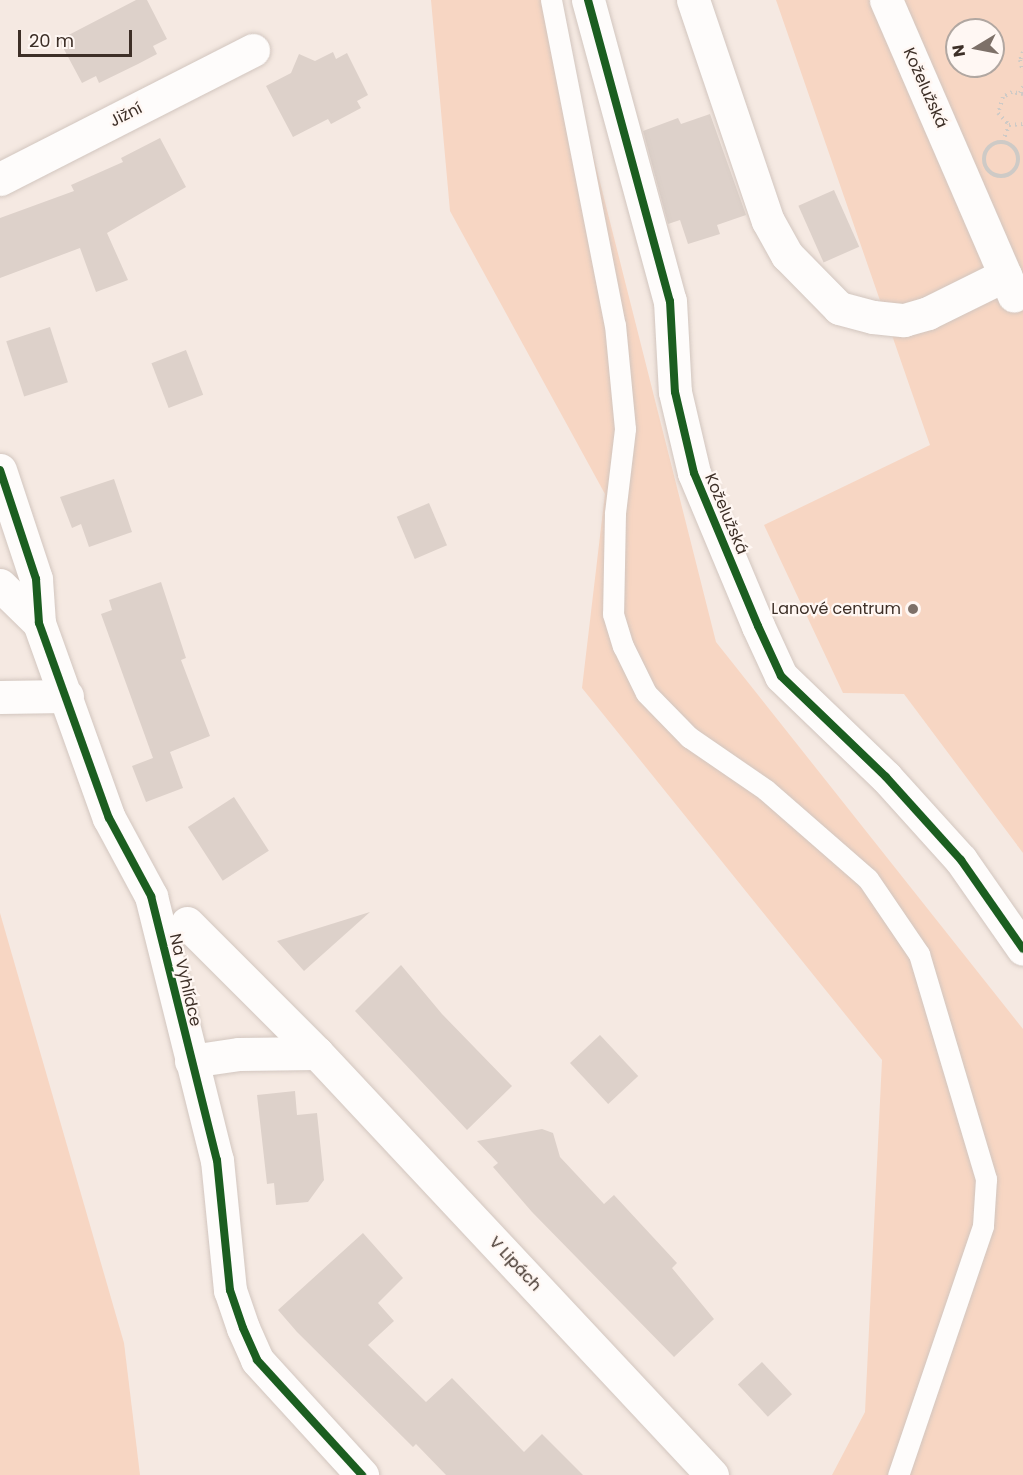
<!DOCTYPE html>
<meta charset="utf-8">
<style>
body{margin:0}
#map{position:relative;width:1023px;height:1475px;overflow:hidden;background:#f5e9e2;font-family:Poppins,sans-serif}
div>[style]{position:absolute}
.green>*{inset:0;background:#f7d6c3}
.building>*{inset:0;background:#ddd1ca;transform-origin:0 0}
.path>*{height:4px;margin-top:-2px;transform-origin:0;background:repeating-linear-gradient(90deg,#cecac6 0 1.5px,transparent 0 6px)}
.path>.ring{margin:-2px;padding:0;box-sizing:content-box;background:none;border:4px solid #cecac6;border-radius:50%}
.roads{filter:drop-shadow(0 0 2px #d2c6bf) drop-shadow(0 0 2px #d2c6bf)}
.lane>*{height:21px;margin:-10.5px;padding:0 10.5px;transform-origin:10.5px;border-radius:10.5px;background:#fefcfb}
.street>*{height:33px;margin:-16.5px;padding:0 16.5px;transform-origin:16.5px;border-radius:16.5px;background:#fefcfb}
.cycleway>*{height:8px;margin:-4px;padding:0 4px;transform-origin:4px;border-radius:4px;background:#1b5e20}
.dots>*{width:16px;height:16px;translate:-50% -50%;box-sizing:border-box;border:3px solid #fff7f3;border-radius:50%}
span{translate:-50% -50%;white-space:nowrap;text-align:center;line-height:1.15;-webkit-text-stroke:4.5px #fff7f3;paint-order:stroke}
.street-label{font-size:16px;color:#3d2f27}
.poi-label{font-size:16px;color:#3d2f27}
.right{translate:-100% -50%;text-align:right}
.north{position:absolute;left:945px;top:18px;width:60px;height:60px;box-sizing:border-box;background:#fff7f3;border:2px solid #b1a7a1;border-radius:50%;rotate:260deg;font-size:16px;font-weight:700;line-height:24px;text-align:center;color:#3d2f27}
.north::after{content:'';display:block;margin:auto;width:21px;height:27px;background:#7d7068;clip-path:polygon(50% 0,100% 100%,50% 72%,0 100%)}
.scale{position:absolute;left:18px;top:30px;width:114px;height:27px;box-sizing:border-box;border:3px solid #3d2f27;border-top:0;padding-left:8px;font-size:18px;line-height:21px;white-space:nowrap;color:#3d2f27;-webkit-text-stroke:4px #fff7f3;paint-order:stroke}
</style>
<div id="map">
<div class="green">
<i style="clip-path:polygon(431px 0,554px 0,716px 642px,1023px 1029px,1023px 1475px,832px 1475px,865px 1412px,882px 1060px,582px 688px,605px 494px,450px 211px)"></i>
<i style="clip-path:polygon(evenodd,776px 0,1023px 0,1023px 853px,904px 694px,843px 693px,764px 525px,930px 445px,776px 0,957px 30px,993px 30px,993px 66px,957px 66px,957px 30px)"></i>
<i style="clip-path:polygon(0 913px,124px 1343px,140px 1475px,0 1475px)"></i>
</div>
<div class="building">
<i style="clip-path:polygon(136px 0,147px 0,167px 39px,153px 46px,157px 54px,138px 64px,99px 83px,96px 76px,82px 83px,59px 40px)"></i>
<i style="clip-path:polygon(333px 52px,336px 59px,347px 53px,368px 95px,357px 101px,361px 108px,331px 124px,328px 119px,293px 137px,266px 86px,291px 73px,299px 54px,315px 61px)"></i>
<i style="clip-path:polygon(710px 114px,746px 215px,717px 225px,720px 234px,688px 244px,680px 220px,668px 224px,643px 131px,678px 118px,681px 124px)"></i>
<i style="clip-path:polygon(160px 138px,186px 187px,107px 233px,128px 280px,96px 292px,80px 248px,0 278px,0 218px,74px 191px,71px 185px,123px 162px,121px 158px)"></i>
<i style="left:834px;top:190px;width:62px;height:39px;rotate:66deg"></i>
<i style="left:50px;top:327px;width:58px;height:46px;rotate:72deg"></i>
<i style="left:186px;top:350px;width:48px;height:37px;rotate:69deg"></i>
<i style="clip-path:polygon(114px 479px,132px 532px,89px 547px,81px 524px,72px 528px,60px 497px)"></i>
<i style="left:429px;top:503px;width:46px;height:35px;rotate:67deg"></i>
<i style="clip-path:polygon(161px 582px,186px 658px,181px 660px,210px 736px,170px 752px,183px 788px,146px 802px,132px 766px,153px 758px,101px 614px,112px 610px,109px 600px)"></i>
<i style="left:234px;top:797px;width:64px;height:55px;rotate:57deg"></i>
<i style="clip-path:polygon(370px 912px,304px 971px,277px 941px)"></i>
<i style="clip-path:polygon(401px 965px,442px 1014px,512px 1086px,467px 1130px,355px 1011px)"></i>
<i style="left:600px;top:1035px;width:56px;height:41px;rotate:47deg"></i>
<i style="clip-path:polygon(295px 1091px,297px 1115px,317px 1113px,324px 1180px,308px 1202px,276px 1205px,274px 1183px,267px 1184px,257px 1095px)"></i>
<i style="clip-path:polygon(542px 1129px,553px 1133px,560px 1157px,604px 1204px,614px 1195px,677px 1263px,672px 1268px,714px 1319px,674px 1357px,532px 1212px,493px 1167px,498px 1163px,477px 1141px)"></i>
<i style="clip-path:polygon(363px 1233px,403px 1278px,378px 1303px,394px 1321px,368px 1345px,426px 1402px,452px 1378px,524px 1452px,542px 1434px,583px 1475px,446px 1475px,416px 1444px,413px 1447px,297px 1332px,278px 1310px)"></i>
<i style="left:762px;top:1362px;width:44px;height:33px;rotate:47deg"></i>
</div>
<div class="path">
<i style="left:1023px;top:52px;width:9px;rotate:111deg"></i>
<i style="left:1020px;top:60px;width:12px;rotate:76deg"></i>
<i style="left:1020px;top:93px;width:7px;rotate:-63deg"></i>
<i style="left:1023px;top:94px;width:11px;rotate:-170deg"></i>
<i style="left:1012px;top:92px;width:10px;rotate:151deg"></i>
<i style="left:1003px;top:97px;width:17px;rotate:107deg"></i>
<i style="left:998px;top:113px;width:16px;rotate:47deg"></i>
<i style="left:1009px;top:125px;width:14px;rotate:-4deg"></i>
<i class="ring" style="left:984px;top:142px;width:30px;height:30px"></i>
<i style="left:1003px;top:142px;width:18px;rotate:-71deg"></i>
</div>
<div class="roads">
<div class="lane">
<i style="left:551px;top:0;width:331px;rotate:78.9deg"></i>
<i style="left:615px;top:325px;width:104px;rotate:84.5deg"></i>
<i style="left:625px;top:429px;width:85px;rotate:96.8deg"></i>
<i style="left:615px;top:513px;width:101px;rotate:91.1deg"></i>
<i style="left:613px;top:614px;width:34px;rotate:73deg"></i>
<i style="left:623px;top:646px;width:52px;rotate:63.9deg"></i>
<i style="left:646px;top:693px;width:62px;rotate:45.7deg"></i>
<i style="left:689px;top:737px;width:93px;rotate:34.5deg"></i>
<i style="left:766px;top:790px;width:135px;rotate:41.1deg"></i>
<i style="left:868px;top:879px;width:91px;rotate:55.8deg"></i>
<i style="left:919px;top:954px;width:235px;rotate:73.4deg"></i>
<i style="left:986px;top:1179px;width:47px;rotate:93.7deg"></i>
<i style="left:983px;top:1226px;width:263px;rotate:108.8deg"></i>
</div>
<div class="street">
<i style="left:588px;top:0;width:312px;rotate:74.8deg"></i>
<i style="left:670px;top:301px;width:91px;rotate:86.9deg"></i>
<i style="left:675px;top:392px;width:83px;rotate:76.8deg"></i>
<i style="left:694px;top:473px;width:166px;rotate:67.3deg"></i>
<i style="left:758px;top:626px;width:55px;rotate:65.3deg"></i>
<i style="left:781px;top:676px;width:146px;rotate:43.9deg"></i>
<i style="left:886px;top:777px;width:112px;rotate:47.9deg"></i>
<i style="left:961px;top:860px;width:108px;rotate:55.1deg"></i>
<i style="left:693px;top:0;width:233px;rotate:71.3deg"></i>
<i style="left:768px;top:221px;width:39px;rotate:61deg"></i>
<i style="left:787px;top:255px;width:74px;rotate:45.5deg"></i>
<i style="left:839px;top:308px;width:35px;rotate:15deg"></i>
<i style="left:873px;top:317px;width:31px;rotate:6deg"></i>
<i style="left:904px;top:320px;width:25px;rotate:-16deg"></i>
<i style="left:928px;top:313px;width:86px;rotate:-26.3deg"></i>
<i style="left:886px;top:0;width:322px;rotate:66.6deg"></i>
<i style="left:0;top:179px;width:284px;rotate:-27deg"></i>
<i style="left:0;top:470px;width:115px;rotate:71.7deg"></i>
<i style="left:36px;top:579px;width:44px;rotate:86.1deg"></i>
<i style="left:39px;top:623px;width:207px;rotate:70.3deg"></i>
<i style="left:109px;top:818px;width:89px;rotate:61.7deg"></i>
<i style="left:151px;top:896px;width:272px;rotate:76deg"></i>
<i style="left:217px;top:1160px;width:131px;rotate:84.3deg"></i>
<i style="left:230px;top:1290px;width:40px;rotate:71.1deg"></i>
<i style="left:243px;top:1328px;width:35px;rotate:66deg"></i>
<i style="left:257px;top:1360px;width:156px;rotate:47.6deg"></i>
<i style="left:0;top:585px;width:54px;rotate:44.3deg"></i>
<i style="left:0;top:697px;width:67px;rotate:-0.9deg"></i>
<i style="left:187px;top:923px;width:184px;rotate:45deg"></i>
<i style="left:317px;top:1053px;width:578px;rotate:46.89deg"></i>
<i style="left:191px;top:1061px;width:49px;rotate:-8.3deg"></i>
<i style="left:239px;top:1054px;width:78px;rotate:-0.7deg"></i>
</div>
</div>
<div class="cycleway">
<i style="left:588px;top:0;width:312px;rotate:74.8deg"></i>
<i style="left:670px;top:301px;width:91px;rotate:86.9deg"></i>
<i style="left:675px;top:392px;width:83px;rotate:76.8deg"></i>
<i style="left:694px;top:473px;width:166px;rotate:67.3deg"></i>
<i style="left:758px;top:626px;width:55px;rotate:65.3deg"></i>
<i style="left:781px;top:676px;width:146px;rotate:43.9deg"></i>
<i style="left:886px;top:777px;width:112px;rotate:47.9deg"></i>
<i style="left:961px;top:860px;width:108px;rotate:55.1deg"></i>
<i style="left:0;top:470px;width:115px;rotate:71.7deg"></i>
<i style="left:36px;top:579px;width:44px;rotate:86.1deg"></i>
<i style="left:39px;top:623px;width:207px;rotate:70.3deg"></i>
<i style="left:109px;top:818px;width:89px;rotate:61.7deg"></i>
<i style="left:151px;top:896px;width:272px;rotate:76deg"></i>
<i style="left:217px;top:1160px;width:131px;rotate:84.3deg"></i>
<i style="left:230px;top:1290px;width:40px;rotate:71.1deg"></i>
<i style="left:243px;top:1328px;width:35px;rotate:66deg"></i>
<i style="left:257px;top:1360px;width:156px;rotate:47.6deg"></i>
</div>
<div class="dots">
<i style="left:913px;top:609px;background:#7d7068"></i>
</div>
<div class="street-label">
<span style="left:925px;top:88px;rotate:66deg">Koželužská</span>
<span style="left:126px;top:115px;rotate:-27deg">Jižní</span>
<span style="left:726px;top:514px;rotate:67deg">Koželužská</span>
<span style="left:185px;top:980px;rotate:77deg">Na Vyhlídce</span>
<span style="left:515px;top:1264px;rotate:47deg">V Lipách</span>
</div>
<div class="poi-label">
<span class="right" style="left:901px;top:609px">Lanové centrum</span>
</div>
<div class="north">N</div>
<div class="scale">20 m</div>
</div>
